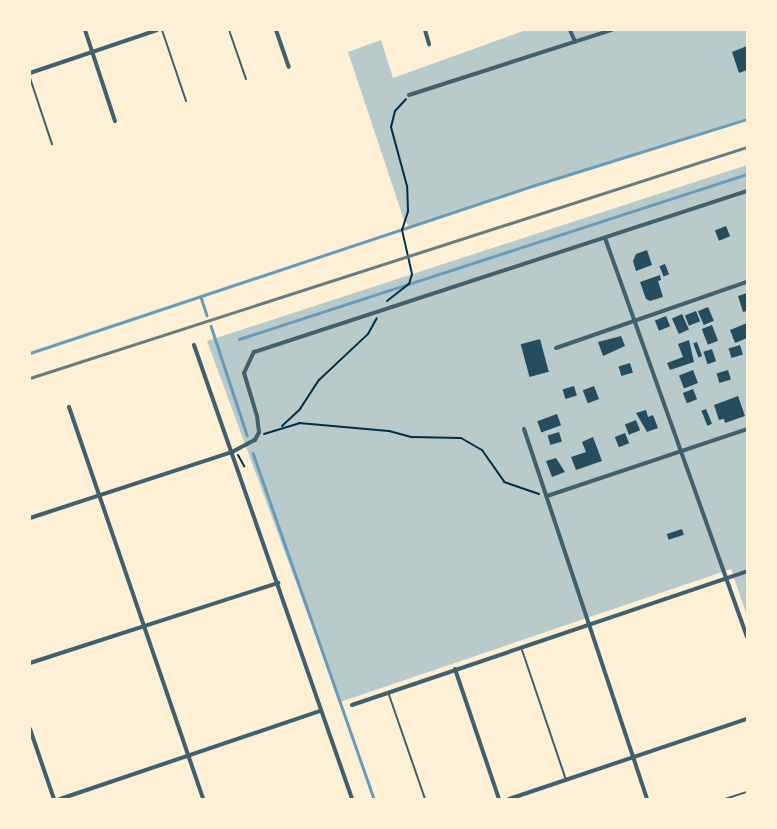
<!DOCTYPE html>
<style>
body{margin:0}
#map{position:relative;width:777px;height:829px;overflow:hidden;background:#fdf0d5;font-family:Barlow,sans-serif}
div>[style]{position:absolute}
.green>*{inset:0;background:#b9caca}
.stream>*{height:2.5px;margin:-1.25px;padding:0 1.25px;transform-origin:1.25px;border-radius:1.25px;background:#669bbc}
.building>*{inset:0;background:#264d5e;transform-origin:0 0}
.path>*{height:2px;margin:-1px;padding:0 1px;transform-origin:1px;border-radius:1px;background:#003049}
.service>*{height:2px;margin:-1px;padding:0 1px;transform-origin:1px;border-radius:1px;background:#3f606c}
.minor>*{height:4px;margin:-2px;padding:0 2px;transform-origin:2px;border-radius:2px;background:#3f606c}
.rail>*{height:2.5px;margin:-1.25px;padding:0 1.25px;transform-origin:1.25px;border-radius:1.25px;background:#657d81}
span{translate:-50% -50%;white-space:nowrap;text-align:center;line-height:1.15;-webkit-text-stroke:4px #fdf0d5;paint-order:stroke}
.frame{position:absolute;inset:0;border:31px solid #fdf0d5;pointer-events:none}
</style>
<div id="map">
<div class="green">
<i style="clip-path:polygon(526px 30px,747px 30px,747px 118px,410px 227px,404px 220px,348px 52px,381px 40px,393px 78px)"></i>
<i style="clip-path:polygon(747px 165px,747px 616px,731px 569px,340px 702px,207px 341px)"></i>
</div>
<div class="stream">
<i style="left:201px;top:297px;width:19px;rotate:72deg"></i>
<i style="left:211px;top:326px;width:115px;rotate:71.7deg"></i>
<i style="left:239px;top:339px;width:534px;rotate:-17.99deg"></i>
<i style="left:30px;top:353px;width:529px;rotate:-18.4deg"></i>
<i style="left:532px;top:186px;width:225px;rotate:-17.3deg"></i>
<i style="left:253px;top:453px;width:367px;rotate:70.7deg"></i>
</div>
<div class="building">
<i style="clip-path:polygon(747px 46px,747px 70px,739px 73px,732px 52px)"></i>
<i style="left:726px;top:226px;width:11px;height:12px;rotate:68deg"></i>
<i style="clip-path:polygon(647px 250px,652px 265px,636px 271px,633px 261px,636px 254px)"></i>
<i style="left:665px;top:264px;width:11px;height:6px;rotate:68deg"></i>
<i style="clip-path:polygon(660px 275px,661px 280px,658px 281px,663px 297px,650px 301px,646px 299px,640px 282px)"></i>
<i style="clip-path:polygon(747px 293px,747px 311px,743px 312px,738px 296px)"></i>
<i style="left:708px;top:307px;width:15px;height:11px;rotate:67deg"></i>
<i style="left:696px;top:311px;width:11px;height:12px;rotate:68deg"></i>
<i style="left:682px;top:314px;width:17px;height:11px;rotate:66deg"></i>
<i style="left:666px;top:316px;width:11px;height:12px;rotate:68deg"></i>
<i style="clip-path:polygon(747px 323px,747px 338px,735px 343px,730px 330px)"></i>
<i style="left:712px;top:325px;width:17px;height:11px;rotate:69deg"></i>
<i style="clip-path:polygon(621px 336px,625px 346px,603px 356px,598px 342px)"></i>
<i style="left:540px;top:339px;width:34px;height:20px;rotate:75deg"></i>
<i style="clip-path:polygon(689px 340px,694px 362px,670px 370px,667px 363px,683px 357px,678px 344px)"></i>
<i style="left:697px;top:342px;width:15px;height:4px;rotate:70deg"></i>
<i style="left:740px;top:345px;width:10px;height:12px;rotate:73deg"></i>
<i style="left:712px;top:349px;width:13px;height:9px;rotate:72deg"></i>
<i style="left:630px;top:363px;width:10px;height:12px;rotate:73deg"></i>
<i style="left:693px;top:370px;width:14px;height:15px;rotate:69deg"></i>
<i style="left:728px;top:370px;width:10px;height:12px;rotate:73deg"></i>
<i style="left:574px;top:386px;width:10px;height:12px;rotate:73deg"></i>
<i style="left:594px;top:386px;width:14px;height:12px;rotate:69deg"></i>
<i style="left:693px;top:389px;width:11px;height:11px;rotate:68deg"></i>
<i style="clip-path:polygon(738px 396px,745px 416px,725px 423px,724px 419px,719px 420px,714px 405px)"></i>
<i style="left:706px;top:409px;width:16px;height:5px;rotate:68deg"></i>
<i style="clip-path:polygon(646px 410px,648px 417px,653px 415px,658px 428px,647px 432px,636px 413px)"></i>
<i style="left:557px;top:414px;width:12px;height:21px;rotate:70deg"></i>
<i style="left:636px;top:420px;width:11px;height:12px;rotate:68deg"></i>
<i style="left:559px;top:432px;width:10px;height:12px;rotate:73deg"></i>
<i style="left:625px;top:433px;width:11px;height:11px;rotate:68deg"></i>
<i style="clip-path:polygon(593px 437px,602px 461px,576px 470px,571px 457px,586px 452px,582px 442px)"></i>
<i style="clip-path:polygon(556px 458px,565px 472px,552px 477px,546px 461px)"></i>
<i style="left:682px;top:529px;width:6px;height:16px;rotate:72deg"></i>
</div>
<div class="path">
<i style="left:387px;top:301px;width:28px;rotate:-38deg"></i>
<i style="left:409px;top:284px;width:10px;rotate:-73deg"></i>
<i style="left:412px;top:274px;width:45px;rotate:-102.8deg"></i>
<i style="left:402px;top:230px;width:20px;rotate:-72deg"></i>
<i style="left:408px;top:211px;width:25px;rotate:-92deg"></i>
<i style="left:407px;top:186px;width:61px;rotate:-105.2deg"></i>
<i style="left:391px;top:127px;width:16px;rotate:-76deg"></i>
<i style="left:395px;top:111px;width:16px;rotate:-47deg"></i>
<i style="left:282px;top:426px;width:25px;rotate:-43deg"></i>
<i style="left:300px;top:409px;width:35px;rotate:-57deg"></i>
<i style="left:319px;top:380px;width:67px;rotate:-43.2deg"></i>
<i style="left:368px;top:334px;width:18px;rotate:-61deg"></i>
<i style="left:264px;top:434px;width:37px;rotate:-17deg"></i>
<i style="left:299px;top:423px;width:90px;rotate:5.1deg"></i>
<i style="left:389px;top:431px;width:24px;rotate:15deg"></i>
<i style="left:412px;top:437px;width:49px;rotate:1.2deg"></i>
<i style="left:461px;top:438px;width:24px;rotate:30deg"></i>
<i style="left:482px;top:450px;width:39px;rotate:55deg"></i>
<i style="left:504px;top:482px;width:37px;rotate:19deg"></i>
<i style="left:238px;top:455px;width:13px;rotate:61deg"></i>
</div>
<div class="service">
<i style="left:162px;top:30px;width:75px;rotate:71.3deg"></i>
<i style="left:229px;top:30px;width:52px;rotate:70.9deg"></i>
<i style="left:30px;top:78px;width:70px;rotate:71.6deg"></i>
<i style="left:521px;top:647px;width:140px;rotate:71.3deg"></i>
<i style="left:388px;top:692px;width:113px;rotate:70.9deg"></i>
<i style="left:725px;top:799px;width:23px;rotate:-18deg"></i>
</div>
<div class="minor">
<i style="left:85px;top:30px;width:96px;rotate:71.8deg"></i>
<i style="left:276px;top:30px;width:39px;rotate:71deg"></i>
<i style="left:425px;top:30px;width:15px;rotate:74deg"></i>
<i style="left:570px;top:30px;width:13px;rotate:67deg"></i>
<i style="left:30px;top:73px;width:134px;rotate:-18.7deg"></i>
<i style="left:409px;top:95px;width:213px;rotate:-17.8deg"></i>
<i style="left:605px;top:238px;width:423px;rotate:70.4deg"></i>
<i style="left:194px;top:345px;width:481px;rotate:70.8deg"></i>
<i style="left:556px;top:348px;width:202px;rotate:-19.1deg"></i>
<i style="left:69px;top:407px;width:414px;rotate:71.1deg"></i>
<i style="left:524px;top:429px;width:390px;rotate:71.6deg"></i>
<i style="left:547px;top:496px;width:211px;rotate:-18.5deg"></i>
<i style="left:30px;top:518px;width:213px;rotate:-18.1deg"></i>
<i style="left:232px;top:452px;width:26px;rotate:-28deg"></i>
<i style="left:255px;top:440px;width:9px;rotate:-63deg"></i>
<i style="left:259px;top:432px;width:16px;rotate:-97deg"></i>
<i style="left:257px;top:416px;width:45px;rotate:-106.8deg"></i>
<i style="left:244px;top:373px;width:23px;rotate:-65deg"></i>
<i style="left:254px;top:352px;width:519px;rotate:-18.09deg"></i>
<i style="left:30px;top:663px;width:261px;rotate:-17.9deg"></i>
<i style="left:455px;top:669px;width:137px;rotate:71.3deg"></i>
<i style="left:352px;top:705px;width:417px;rotate:-18.7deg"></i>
<i style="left:30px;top:729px;width:74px;rotate:71.1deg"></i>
<i style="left:60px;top:799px;width:274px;rotate:-18.7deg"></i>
<i style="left:509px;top:799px;width:251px;rotate:-18.6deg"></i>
</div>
<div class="rail">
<i style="left:30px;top:378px;width:753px;rotate:-17.86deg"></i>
</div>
<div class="frame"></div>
</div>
